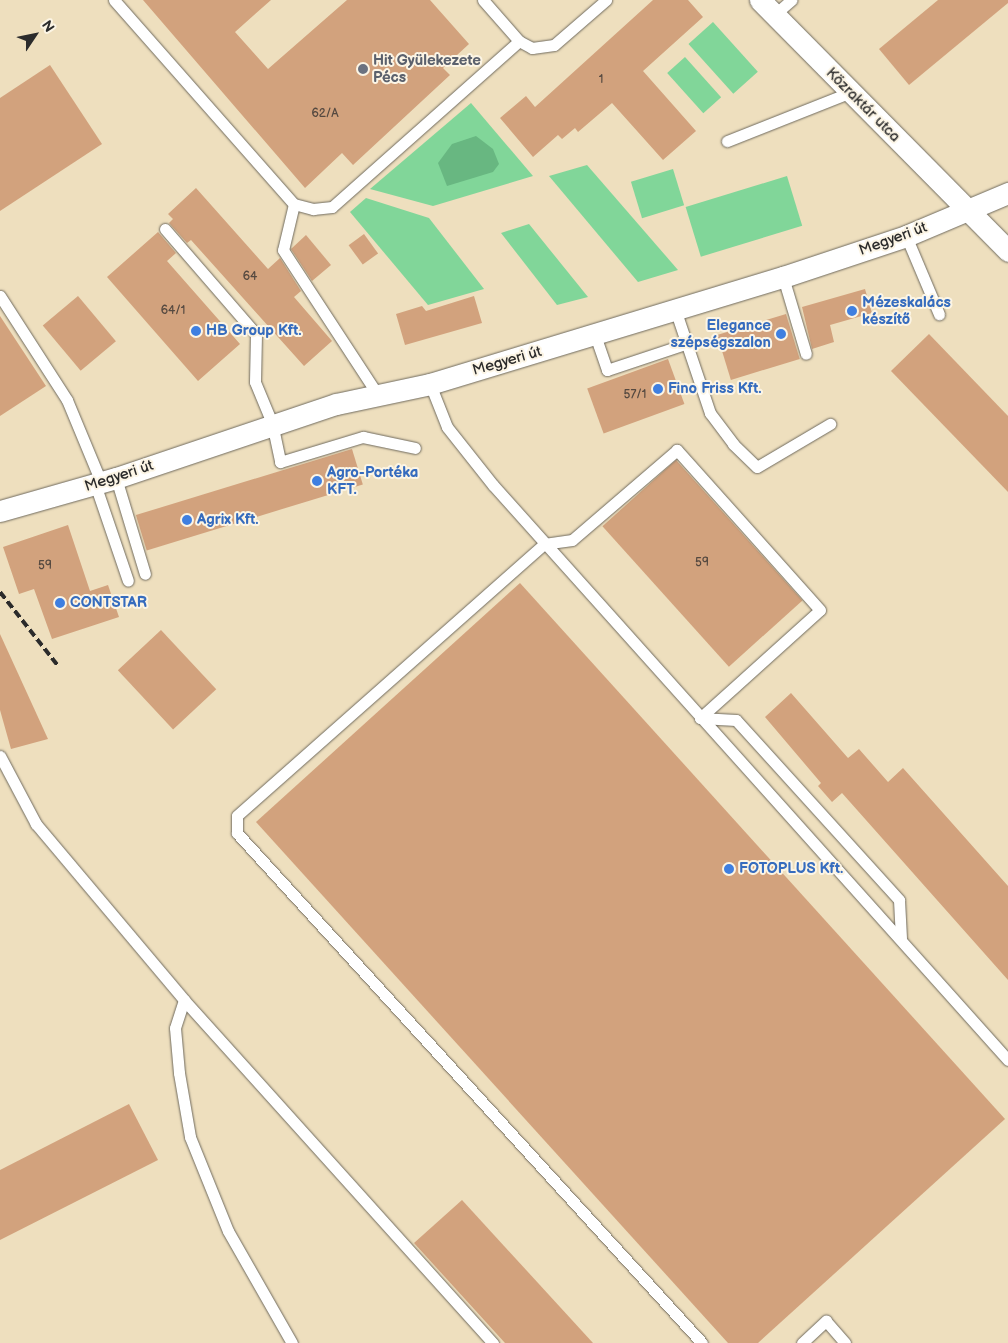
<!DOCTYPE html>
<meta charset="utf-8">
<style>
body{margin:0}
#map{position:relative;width:1008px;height:1343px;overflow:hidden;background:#eedfbe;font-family:"Balsamiq Sans",sans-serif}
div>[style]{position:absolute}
.green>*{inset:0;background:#81d699;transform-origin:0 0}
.forest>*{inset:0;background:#68b781}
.building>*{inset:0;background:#d2a27d;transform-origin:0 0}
.roads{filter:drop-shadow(0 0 1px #6f6a5e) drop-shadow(0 0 1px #6f6a5e)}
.service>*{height:11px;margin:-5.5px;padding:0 5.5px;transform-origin:5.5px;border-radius:5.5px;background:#fff}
.minor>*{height:21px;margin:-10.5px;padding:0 10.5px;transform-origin:10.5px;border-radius:10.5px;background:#fff}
.rail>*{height:4px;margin-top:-2px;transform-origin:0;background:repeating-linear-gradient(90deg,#2b2b2b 0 8px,transparent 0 12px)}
.dots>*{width:14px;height:14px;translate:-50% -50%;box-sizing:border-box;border:2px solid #fcf5e5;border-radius:50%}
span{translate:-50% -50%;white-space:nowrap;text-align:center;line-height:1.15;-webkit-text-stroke:4px #fcf5e5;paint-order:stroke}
.number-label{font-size:12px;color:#554940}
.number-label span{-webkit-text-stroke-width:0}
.worship-label{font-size:15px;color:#5b616d;font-weight:700}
.left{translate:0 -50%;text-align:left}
.street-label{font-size:15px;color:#2b2b2b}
.shop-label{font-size:15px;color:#366cbe;font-weight:700}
.right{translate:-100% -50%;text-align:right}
.north{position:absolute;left:10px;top:10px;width:50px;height:50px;-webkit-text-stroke:4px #fcf5e5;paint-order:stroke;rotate:56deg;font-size:14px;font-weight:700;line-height:20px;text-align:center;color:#2b2b2b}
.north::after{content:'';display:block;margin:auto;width:18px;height:22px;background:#2b2b2b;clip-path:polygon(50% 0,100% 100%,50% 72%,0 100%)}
</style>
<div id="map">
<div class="green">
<i style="left:713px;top:22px;width:67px;height:33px;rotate:48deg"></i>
<i style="left:685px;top:57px;width:54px;height:24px;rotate:48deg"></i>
<i style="clip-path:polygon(471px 103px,533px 176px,433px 206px,370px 189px)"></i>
<i style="clip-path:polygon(587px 165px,678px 270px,638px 282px,549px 176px)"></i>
<i style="left:673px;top:169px;width:38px;height:44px;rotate:73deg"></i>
<i style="left:787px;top:176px;width:52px;height:106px;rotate:73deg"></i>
<i style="clip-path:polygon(366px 198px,429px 218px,484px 289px,428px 305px,350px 212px)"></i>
<i style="clip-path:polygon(529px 224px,588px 297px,557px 305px,501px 233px)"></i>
</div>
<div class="forest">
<i style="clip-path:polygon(476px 136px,493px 149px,499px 164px,493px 172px,447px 186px,438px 163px,452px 144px)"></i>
</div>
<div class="building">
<i style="clip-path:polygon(143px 0,271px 0,235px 32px,268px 69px,347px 0,430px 0,469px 44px,443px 68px,450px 75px,353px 165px,342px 153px,305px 188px)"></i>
<i style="clip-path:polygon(653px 0,688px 0,703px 17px,643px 71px,696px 131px,663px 160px,612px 103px,578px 132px,575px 128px,562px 139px,558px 135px,533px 157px,500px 118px,526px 96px,535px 107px)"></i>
<i style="clip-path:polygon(938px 0,1008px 0,1008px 3px,909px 85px,879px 49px)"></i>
<i style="clip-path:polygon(50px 65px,102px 144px,0 211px,0 98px)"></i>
<i style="clip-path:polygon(196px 188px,268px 269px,280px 258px,301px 291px,294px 297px,332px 341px,304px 366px,191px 240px,187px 243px,169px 223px,173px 219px,168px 214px)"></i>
<i style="clip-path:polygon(158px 232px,176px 253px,167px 261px,240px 344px,198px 381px,107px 277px)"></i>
<i style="left:364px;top:234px;width:24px;height:19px;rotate:54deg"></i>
<i style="clip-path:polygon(306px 235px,331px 265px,312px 281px,291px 249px)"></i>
<i style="clip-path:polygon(865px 289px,872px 313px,830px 325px,834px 342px,812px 349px,802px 307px)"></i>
<i style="left:78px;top:296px;width:59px;height:46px;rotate:50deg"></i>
<i style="clip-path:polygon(474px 296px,482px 323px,405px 345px,396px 314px,422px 306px,426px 311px)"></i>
<i style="left:786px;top:314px;width:47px;height:72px;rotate:73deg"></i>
<i style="clip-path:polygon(0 316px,46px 386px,0 416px)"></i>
<i style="clip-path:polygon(929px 334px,1008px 416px,1008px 492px,891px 371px)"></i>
<i style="left:668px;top:359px;width:48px;height:86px;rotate:70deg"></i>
<i style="left:352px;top:449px;width:37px;height:226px;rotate:73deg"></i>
<i style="left:676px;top:460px;width:189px;height:99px;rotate:48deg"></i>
<i style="clip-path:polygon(68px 525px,90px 591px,108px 585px,119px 617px,52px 639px,34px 589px,19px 594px,3px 547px)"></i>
<i style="clip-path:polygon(520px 583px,1005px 1119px,758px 1343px,728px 1343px,256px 822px)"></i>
<i style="left:161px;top:630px;width:81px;height:59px;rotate:47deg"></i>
<i style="clip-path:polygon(0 634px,48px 739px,11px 749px,0 710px)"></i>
<i style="clip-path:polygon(791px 693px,848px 758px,859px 749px,888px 782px,903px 768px,1008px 886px,1008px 980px,842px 793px,832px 802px,818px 786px,821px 783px,765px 717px)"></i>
<i style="clip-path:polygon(129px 1104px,158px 1160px,0 1240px,0 1170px)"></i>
<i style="clip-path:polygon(462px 1200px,593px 1343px,505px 1343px,414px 1243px)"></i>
</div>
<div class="roads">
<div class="service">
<i style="left:114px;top:0;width:272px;rotate:48.6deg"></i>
<i style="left:294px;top:204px;width:20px;rotate:15deg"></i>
<i style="left:313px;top:209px;width:19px;rotate:-6deg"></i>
<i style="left:332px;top:207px;width:250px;rotate:-41.6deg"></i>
<i style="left:483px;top:0;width:55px;rotate:48.7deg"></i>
<i style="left:519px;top:41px;width:15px;rotate:28deg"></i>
<i style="left:532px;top:48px;width:22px;rotate:-8deg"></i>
<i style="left:554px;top:45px;width:69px;rotate:-40.9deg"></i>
<i style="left:774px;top:15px;width:23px;rotate:-41deg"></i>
<i style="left:727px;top:141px;width:133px;rotate:-21.6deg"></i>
<i style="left:294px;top:204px;width:47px;rotate:103.4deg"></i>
<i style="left:283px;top:250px;width:173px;rotate:56.8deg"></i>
<i style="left:165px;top:229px;width:139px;rotate:49.1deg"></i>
<i style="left:256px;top:334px;width:48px;rotate:91.2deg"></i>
<i style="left:255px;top:382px;width:44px;rotate:67.5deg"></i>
<i style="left:272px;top:423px;width:40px;rotate:78deg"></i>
<i style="left:280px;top:462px;width:87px;rotate:-16.8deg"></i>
<i style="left:363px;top:437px;width:53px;rotate:11.9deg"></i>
<i style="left:906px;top:236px;width:85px;rotate:67.1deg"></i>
<i style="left:783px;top:277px;width:80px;rotate:73.4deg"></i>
<i style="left:0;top:296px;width:124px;rotate:57.2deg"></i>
<i style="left:67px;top:400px;width:89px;rotate:67.5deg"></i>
<i style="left:675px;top:309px;width:110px;rotate:71.4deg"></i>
<i style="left:710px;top:413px;width:39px;rotate:53deg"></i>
<i style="left:733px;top:444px;width:33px;rotate:44deg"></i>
<i style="left:757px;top:467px;width:85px;rotate:-30.5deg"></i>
<i style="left:595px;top:335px;width:37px;rotate:71deg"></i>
<i style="left:607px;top:370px;width:82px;rotate:-18.4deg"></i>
<i style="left:430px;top:384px;width:46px;rotate:68.4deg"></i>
<i style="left:447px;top:427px;width:74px;rotate:51.6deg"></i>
<i style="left:493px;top:485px;width:772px;rotate:48.15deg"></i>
<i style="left:116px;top:478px;width:100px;rotate:73.2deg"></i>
<i style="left:95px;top:484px;width:102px;rotate:71.2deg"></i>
<i style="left:700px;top:718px;width:161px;rotate:-42deg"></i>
<i style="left:820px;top:610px;width:215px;rotate:-131.8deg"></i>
<i style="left:677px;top:450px;width:138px;rotate:139.4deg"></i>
<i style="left:572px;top:540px;width:28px;rotate:172deg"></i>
<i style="left:544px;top:544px;width:410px;rotate:138.5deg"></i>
<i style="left:237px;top:816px;width:17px;rotate:90deg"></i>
<i style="left:237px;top:833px;width:690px;rotate:47.64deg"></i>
<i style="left:700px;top:718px;width:36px;rotate:3deg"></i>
<i style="left:736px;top:720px;width:243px;rotate:47.8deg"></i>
<i style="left:899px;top:900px;width:38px;rotate:87deg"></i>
<i style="left:0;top:756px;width:77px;rotate:62.1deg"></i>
<i style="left:36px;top:824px;width:230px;rotate:49.9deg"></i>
<i style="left:184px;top:1000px;width:462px;rotate:48deg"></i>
<i style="left:184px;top:1000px;width:29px;rotate:108deg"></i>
<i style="left:175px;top:1028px;width:45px;rotate:84.9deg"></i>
<i style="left:179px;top:1073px;width:65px;rotate:80.2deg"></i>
<i style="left:190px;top:1137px;width:101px;rotate:68deg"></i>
<i style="left:228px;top:1231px;width:129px;rotate:60.3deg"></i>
<i style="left:802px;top:1343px;width:33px;rotate:-43deg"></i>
<i style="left:826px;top:1321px;width:29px;rotate:49deg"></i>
</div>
<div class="minor">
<i style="left:760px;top:0;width:353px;rotate:45.3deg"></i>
<i style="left:0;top:511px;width:121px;rotate:-15.9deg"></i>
<i style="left:116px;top:478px;width:232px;rotate:-18.6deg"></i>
<i style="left:336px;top:404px;width:96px;rotate:-12deg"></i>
<i style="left:430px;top:384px;width:369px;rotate:-16.9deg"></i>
<i style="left:783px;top:277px;width:130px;rotate:-18.4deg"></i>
<i style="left:906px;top:236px;width:111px;rotate:-22.9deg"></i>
</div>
</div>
<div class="rail">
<i style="left:0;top:592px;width:95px;rotate:51.8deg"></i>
</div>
<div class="dots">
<i style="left:363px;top:69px;background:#6b7280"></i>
<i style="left:852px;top:311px;background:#3f7fe0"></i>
<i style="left:196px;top:331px;background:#3f7fe0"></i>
<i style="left:781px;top:334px;background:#3f7fe0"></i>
<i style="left:658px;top:389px;background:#3f7fe0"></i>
<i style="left:317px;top:481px;background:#3f7fe0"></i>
<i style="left:187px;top:520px;background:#3f7fe0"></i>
<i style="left:60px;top:603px;background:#3f7fe0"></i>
<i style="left:729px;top:869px;background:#3f7fe0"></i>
</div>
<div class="number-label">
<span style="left:601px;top:80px">1</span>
<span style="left:325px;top:114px">62/A</span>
<span style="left:250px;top:277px">64</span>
<span style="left:173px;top:311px">64/1</span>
<span style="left:635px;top:395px">57/1</span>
<span style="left:702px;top:563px">59</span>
<span style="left:45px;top:566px">59</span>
</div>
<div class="worship-label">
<span class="left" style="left:373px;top:69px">Hit Gyülekezete<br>Pécs</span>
</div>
<div class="street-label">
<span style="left:863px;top:105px;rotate:45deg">Közraktár utca</span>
<span style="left:893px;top:239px;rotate:-20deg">Megyeri út</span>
<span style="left:507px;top:361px;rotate:-16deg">Megyeri út</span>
<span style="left:119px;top:476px;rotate:-18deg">Megyeri út</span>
</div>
<div class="shop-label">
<span class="left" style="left:862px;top:311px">Mézeskalács<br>készítő</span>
<span class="right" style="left:771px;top:334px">Elegance<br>szépségszalon</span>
<span class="left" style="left:206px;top:331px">HB Group Kft.</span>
<span class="left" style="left:668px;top:389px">Fino Friss Kft.</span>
<span class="left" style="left:327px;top:481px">Agro-Portéka<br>KFT.</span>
<span class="left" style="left:197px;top:520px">Agrix Kft.</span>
<span class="left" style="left:70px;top:603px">CONTSTAR</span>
<span class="left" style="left:739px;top:869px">FOTOPLUS Kft.</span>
</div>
<div class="north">N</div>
</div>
